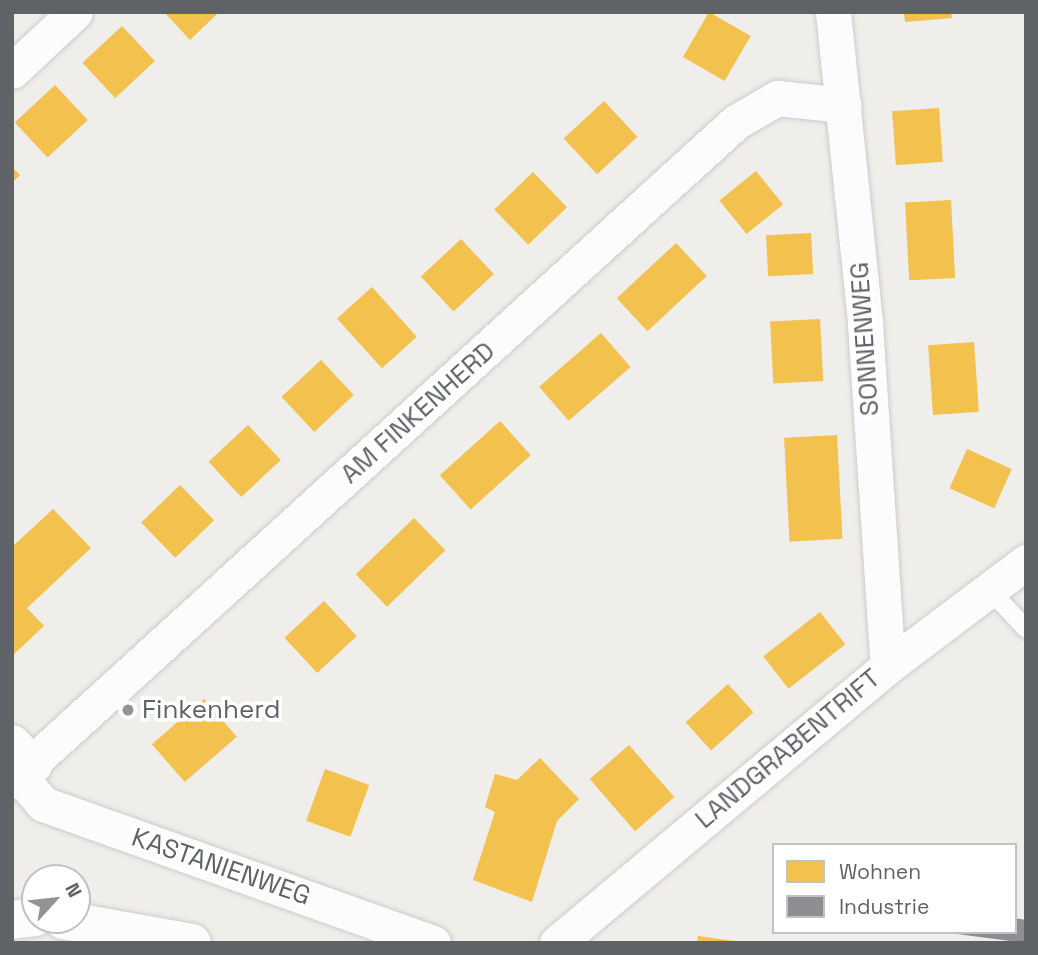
<!DOCTYPE html>
<style>
body{margin:0}
#map{position:relative;width:1038px;height:955px;overflow:hidden;background:#efeeea;font-family:"Space Grotesk",sans-serif}
div>[style]{position:absolute}
.homes>*{inset:0;background:#f2c14e;transform-origin:0 0}
.industry>*{inset:0;background:#8d8d92}
.roads{filter:drop-shadow(0 0 2px #cbcccc) drop-shadow(0 0 2px #cbcccc)}
.service>*{height:18px;margin:-9px;padding:0 9px;transform-origin:9px;border-radius:9px;background:#fdfcfc}
.minor>*{height:35px;margin:-17.5px;padding:0 17.5px;transform-origin:17.5px;border-radius:17.5px;background:#fdfcfc}
.secondary>*{height:38px;margin:-19px;padding:0 19px;transform-origin:19px;border-radius:19px;background:#fdfcfc}
.dots>*{width:19px;height:19px;translate:-50% -50%;box-sizing:border-box;border:4px solid #fff;border-radius:50%}
span{translate:-50% -50%;white-space:nowrap;text-align:center;line-height:1.15;-webkit-text-stroke:7px #fff;paint-order:stroke}
.street-label{font-size:26px;color:#5f6368}
.poi-label{font-size:26px;color:#5f6368}
.left{translate:0 -50%;text-align:left}
.frame{position:absolute;inset:0;border:14px solid #5f6368;pointer-events:none}
.legend{position:absolute;left:772px;top:843px;width:245px;height:91px;box-sizing:border-box;background:#fff;border:2px solid #bfc1c3;margin:0;padding:9px 12px;list-style:none;font-size:21px;color:#5f6368}
.legend li{display:flex;align-items:center;gap:14px;height:35px}
.legend b{width:35px;border:2px solid #bfc1c3}
.north{position:absolute;left:21px;top:864px;width:70px;height:70px;box-sizing:border-box;background:#fff;border:2px solid #bfc1c3;border-radius:50%;rotate:63deg;font-size:19px;font-weight:700;line-height:28px;text-align:center;color:#5f6368}
.north::after{content:'';display:block;margin:auto;width:24px;height:32px;background:#919496;clip-path:polygon(50% 0,100% 100%,50% 72%,0 100%)}
</style>
<div id="map">
<div class="homes">
<i style="clip-path:polygon(164px 12px,219px 12px,190px 40px)"></i>
<i style="left:709px;top:12px;width:48px;height:52px;rotate:30deg"></i>
<i style="clip-path:polygon(904px 12px,951px 12px,952px 18px,905px 22px)"></i>
<i style="left:122px;top:26px;width:48px;height:54px;rotate:47deg"></i>
<i style="left:55px;top:85px;width:48px;height:55px;rotate:47deg"></i>
<i style="left:604px;top:101px;width:49px;height:55px;rotate:47deg"></i>
<i style="left:939px;top:108px;width:54px;height:47px;rotate:86deg"></i>
<i style="clip-path:polygon(12px 167px,20px 175px,12px 183px)"></i>
<i style="left:756px;top:171px;width:43px;height:47px;rotate:51deg"></i>
<i style="left:533px;top:172px;width:49px;height:54px;rotate:46deg"></i>
<i style="left:951px;top:200px;width:78px;height:46px;rotate:87deg"></i>
<i style="left:811px;top:233px;width:41px;height:45px;rotate:87deg"></i>
<i style="left:461px;top:239px;width:48px;height:55px;rotate:47deg"></i>
<i style="left:676px;top:243px;width:45px;height:81px;rotate:47deg"></i>
<i style="left:372px;top:287px;width:67px;height:47px;rotate:48deg"></i>
<i style="left:820px;top:319px;width:62px;height:50px;rotate:87deg"></i>
<i style="left:601px;top:333px;width:45px;height:82px;rotate:49deg"></i>
<i style="left:974px;top:342px;width:70px;height:46px;rotate:86deg"></i>
<i style="left:321px;top:360px;width:48px;height:54px;rotate:47deg"></i>
<i style="left:500px;top:421px;width:46px;height:81px;rotate:48deg"></i>
<i style="left:248px;top:425px;width:48px;height:54px;rotate:47deg"></i>
<i style="left:837px;top:435px;width:104px;height:53px;rotate:87deg"></i>
<i style="left:967px;top:449px;width:49px;height:43px;rotate:24deg"></i>
<i style="left:180px;top:485px;width:49px;height:54px;rotate:46deg"></i>
<i style="clip-path:polygon(53px 509px,91px 548px,27px 608px,44px 626px,12px 656px,12px 547px)"></i>
<i style="left:414px;top:518px;width:45px;height:81px;rotate:46deg"></i>
<i style="left:324px;top:601px;width:48px;height:54px;rotate:47deg"></i>
<i style="left:820px;top:612px;width:41px;height:72px;rotate:52deg"></i>
<i style="left:728px;top:684px;width:38px;height:57px;rotate:48deg"></i>
<i style="left:204px;top:699px;width:50px;height:69px;rotate:49deg"></i>
<i style="left:629px;top:745px;width:69px;height:52px;rotate:49deg"></i>
<i style="clip-path:polygon(540px 758px,579px 799px,557px 821px,532px 902px,473px 880px,495px 812px,485px 807px,495px 774px,517px 780px)"></i>
<i style="left:325px;top:769px;width:47px;height:55px;rotate:20deg"></i>
<i style="clip-path:polygon(698px 936px,734px 941px,734px 943px,697px 943px)"></i>
</div>
<div class="industry">
<i style="clip-path:polygon(1015px 918px,1026px 920px,1026px 943px,957px 934px,1015px 932px)"></i>
</div>
<div class="roads">
<div class="service">
<i style="left:989px;top:589px;width:54px;rotate:47.2deg"></i>
</div>
<div class="minor">
<i style="left:833px;top:12px;width:314px;rotate:84.1deg"></i>
<i style="left:865px;top:324px;width:343px;rotate:86.2deg"></i>
<i style="left:12px;top:71px;width:86px;rotate:-43.1deg"></i>
<i style="left:12px;top:742px;width:32px;rotate:46deg"></i>
<i style="left:19px;top:776px;width:37px;rotate:49deg"></i>
<i style="left:43px;top:804px;width:414px;rotate:19.6deg"></i>
<i style="left:12px;top:781px;width:979px;rotate:-42.31deg"></i>
<i style="left:736px;top:122px;width:48px;rotate:-30.3deg"></i>
<i style="left:777px;top:98px;width:67px;rotate:6deg"></i>
<i style="left:557px;top:943px;width:432px;rotate:-39.9deg"></i>
<i style="left:888px;top:666px;width:173px;rotate:-37deg"></i>
</div>
<div class="secondary">
<i style="left:12px;top:920px;width:23px;rotate:-7deg"></i>
<i style="left:63px;top:920px;width:131px;rotate:10.1deg"></i>
</div>
</div>
<div class="dots">
<i style="left:128px;top:710px;background:#919496"></i>
</div>
<div class="street-label">
<span style="left:865px;top:339px;rotate:-94deg">SONNENWEG</span>
<span style="left:418px;top:413px;rotate:-42deg">AM FINKENHERD</span>
<span style="left:788px;top:749px;rotate:-40deg">LANDGRABENTRIFT</span>
<span style="left:221px;top:867px;rotate:19deg">KASTANIENWEG</span>
</div>
<div class="poi-label">
<span class="left" style="left:142px;top:710px">Finkenherd</span>
</div>
<div class="frame"></div>
<ul class="legend">
<li><b style="height:19px;background:#f2c14e"></b>Wohnen</li>
<li><b style="height:19px;background:#8d8d92"></b>Industrie</li>
</ul>
<div class="north">N</div>
</div>
